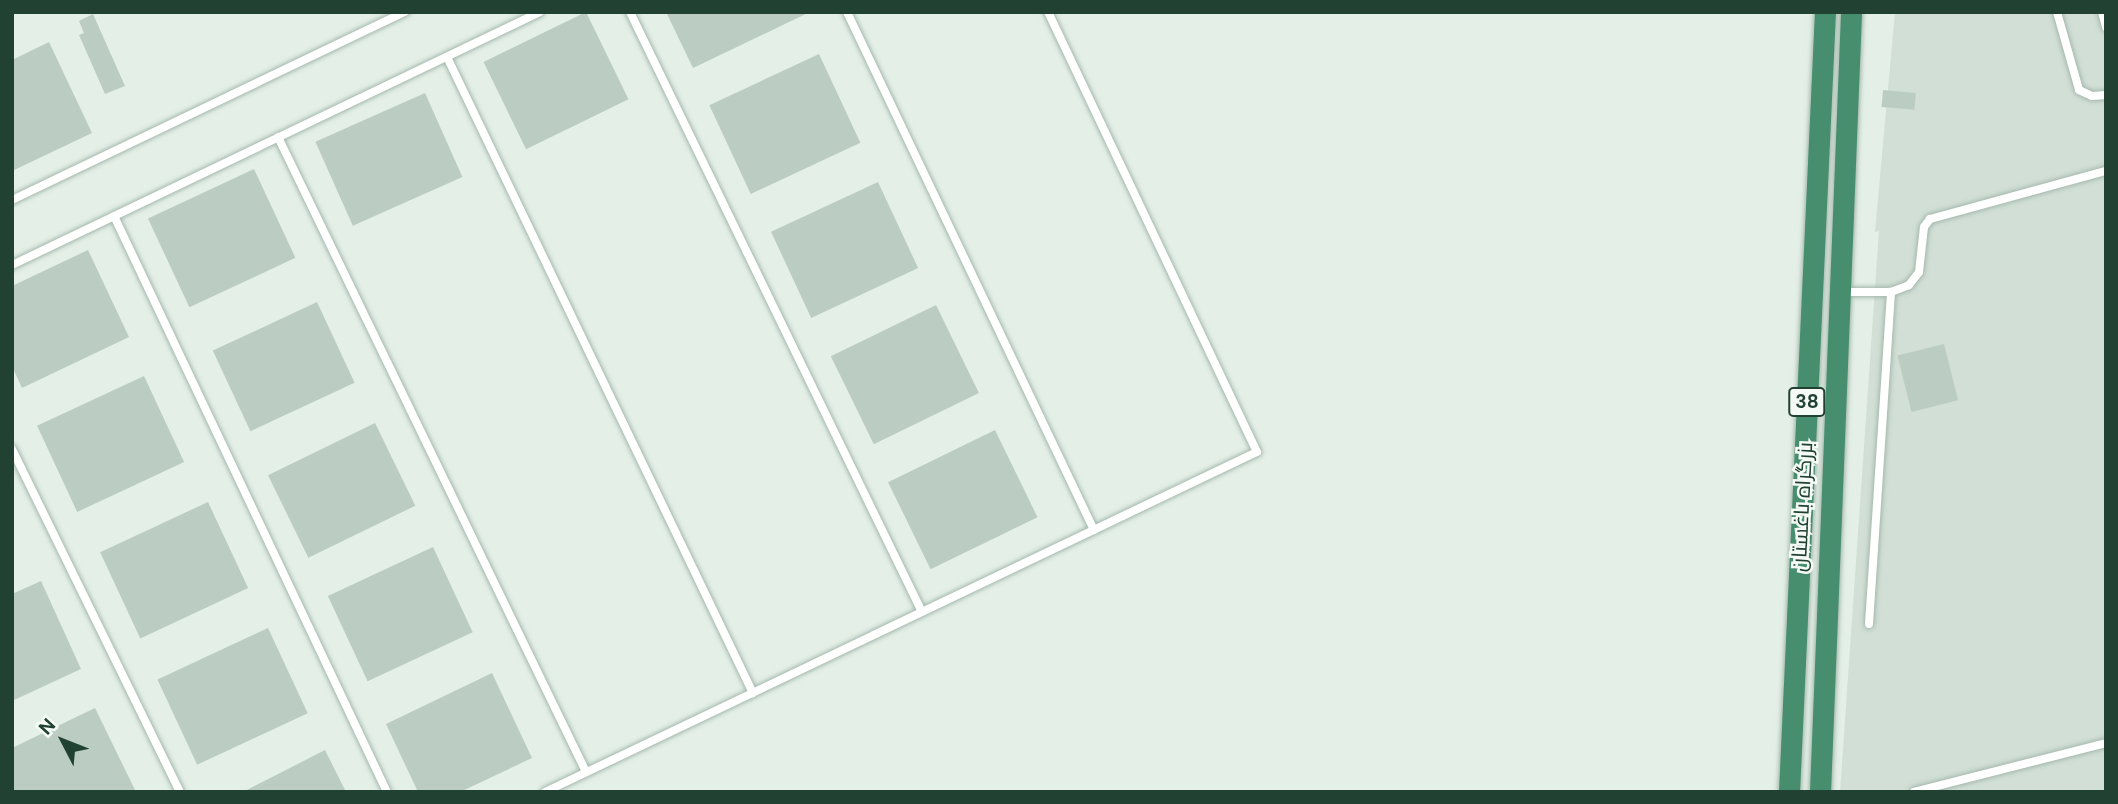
<!DOCTYPE html>
<meta charset="utf-8">
<style>
body{margin:0}
#map{position:relative;width:2118px;height:804px;overflow:hidden;background:#e3efe7;font-family:"DM Sans",Cairo,sans-serif}
div>[style]{position:absolute}
.built>*{inset:0;background:#d1dfd6}
.building>*{inset:0;background:#bbcdc2;transform-origin:0 0}
.roads{filter:drop-shadow(0 0 2px #a5b8ad) drop-shadow(0 0 2px #a5b8ad)}
.service>*{height:8px;margin:-4px;padding:0 4px;transform-origin:4px;border-radius:4px;background:#fff}
.trunk>*{height:21px;margin:-10.5px;padding:0 10.5px;transform-origin:10.5px;border-radius:10.5px;background:#468e6e}
span{translate:-50% -50%;white-space:nowrap;text-align:center;line-height:1.15;-webkit-text-stroke:5px #f5faf6;paint-order:stroke}
.shield-label span{padding:2px 5px;background:#f5faf6;border:2px solid;border-radius:5px;-webkit-text-stroke-width:0}
.shield-label{font-size:19px;color:#214232;font-weight:700}
.street-label{font-size:21px;color:#214232}
.frame{position:absolute;inset:0;border:14px solid #214232;pointer-events:none}
.north{position:absolute;left:28px;top:706px;width:70px;height:70px;-webkit-text-stroke:5px #f5faf6;paint-order:stroke;rotate:312deg;font-size:19px;font-weight:700;line-height:28px;text-align:center;color:#214232}
.north::after{content:'';display:block;margin:auto;width:24px;height:32px;background:#214232;clip-path:polygon(50% 0,100% 100%,50% 72%,0 100%)}
</style>
<div id="map">
<div class="built">
<i style="clip-path:polygon(1895px 12px,2106px 12px,2106px 792px,1840px 792px,1879px 231px,1875px 232px)"></i>
</div>
<div class="building">
<i style="left:586px;top:12px;width:97px;height:114px;rotate:64deg"></i>
<i style="clip-path:polygon(666px 12px,810px 12px,693px 68px)"></i>
<i style="clip-path:polygon(93px 14px,125px 86px,105px 94px,79px 35px,84px 33px,79px 21px)"></i>
<i style="clip-path:polygon(49px 42px,92px 133px,12px 171px,12px 60px)"></i>
<i style="left:819px;top:54px;width:98px;height:121px;rotate:65deg"></i>
<i style="left:1883px;top:90px;width:33px;height:17px;rotate:5deg"></i>
<i style="left:425px;top:93px;width:92px;height:120px;rotate:66deg"></i>
<i style="left:254px;top:169px;width:98px;height:117px;rotate:65deg"></i>
<i style="left:878px;top:182px;width:95px;height:118px;rotate:65deg"></i>
<i style="clip-path:polygon(88px 250px,129px 337px,22px 388px,12px 366px,12px 286px)"></i>
<i style="left:317px;top:302px;width:89px;height:115px;rotate:65deg"></i>
<i style="left:936px;top:305px;width:98px;height:117px;rotate:64deg"></i>
<i style="left:1944px;top:344px;width:58px;height:48px;rotate:76deg"></i>
<i style="left:144px;top:376px;width:95px;height:118px;rotate:65deg"></i>
<i style="left:375px;top:423px;width:92px;height:119px;rotate:64deg"></i>
<i style="left:995px;top:430px;width:97px;height:119px;rotate:64deg"></i>
<i style="left:208px;top:502px;width:95px;height:119px;rotate:65deg"></i>
<i style="left:433px;top:547px;width:94px;height:116px;rotate:65deg"></i>
<i style="clip-path:polygon(41px 581px,81px 669px,12px 701px,12px 594px)"></i>
<i style="left:268px;top:628px;width:94px;height:122px;rotate:65deg"></i>
<i style="clip-path:polygon(492px 673px,532px 758px,460px 792px,418px 792px,386px 724px)"></i>
<i style="clip-path:polygon(95px 708px,136px 792px,12px 792px,12px 748px)"></i>
<i style="clip-path:polygon(325px 750px,346px 792px,243px 792px)"></i>
</div>
<div class="roads">
<div class="service">
<i style="left:630px;top:12px;width:667px;rotate:64.05deg"></i>
<i style="left:847px;top:12px;width:574px;rotate:64.51deg"></i>
<i style="left:2057px;top:12px;width:81px;rotate:74.2deg"></i>
<i style="left:2079px;top:90px;width:14px;rotate:25deg"></i>
<i style="left:2092px;top:96px;width:14px;rotate:-4deg"></i>
<i style="left:2102px;top:12px;width:16px;rotate:75deg"></i>
<i style="left:447px;top:57px;width:706px;rotate:64.31deg"></i>
<i style="left:278px;top:137px;width:706px;rotate:64.12deg"></i>
<i style="left:12px;top:200px;width:436px;rotate:-25.6deg"></i>
<i style="left:114px;top:216px;width:637px;rotate:64.64deg"></i>
<i style="left:12px;top:265px;width:585px;rotate:-25.6deg"></i>
<i style="left:1842px;top:292px;width:49px"></i>
<i style="left:1891px;top:292px;width:19px;rotate:-21deg"></i>
<i style="left:1909px;top:285px;width:16px;rotate:-52deg"></i>
<i style="left:1919px;top:272px;width:45px;rotate:-83.7deg"></i>
<i style="left:1924px;top:227px;width:10px;rotate:-53deg"></i>
<i style="left:1930px;top:219px;width:182px;rotate:-15.3deg"></i>
<i style="left:12px;top:449px;width:382px;rotate:63.9deg"></i>
<i style="left:1869px;top:624px;width:333px;rotate:-86.2deg"></i>
<i style="left:545px;top:792px;width:789px;rotate:-25.53deg"></i>
<i style="left:1257px;top:452px;width:487px;rotate:-115.4deg"></i>
<i style="left:1914px;top:792px;width:198px;rotate:-14.3deg"></i>
</div>
<div class="trunk">
<i style="left:1789px;top:792px;width:781px;rotate:-87.36deg"></i>
<i style="left:1820px;top:792px;width:781px;rotate:-87.72deg"></i>
</div>
</div>
<div class="shield-label">
<span style="left:1807px;top:402px">38</span>
</div>
<div class="street-label">
<span style="left:1802px;top:507px;rotate:-87deg">بزرگراه باغستان</span>
</div>
<div class="frame"></div>
<div class="north">N</div>
</div>
